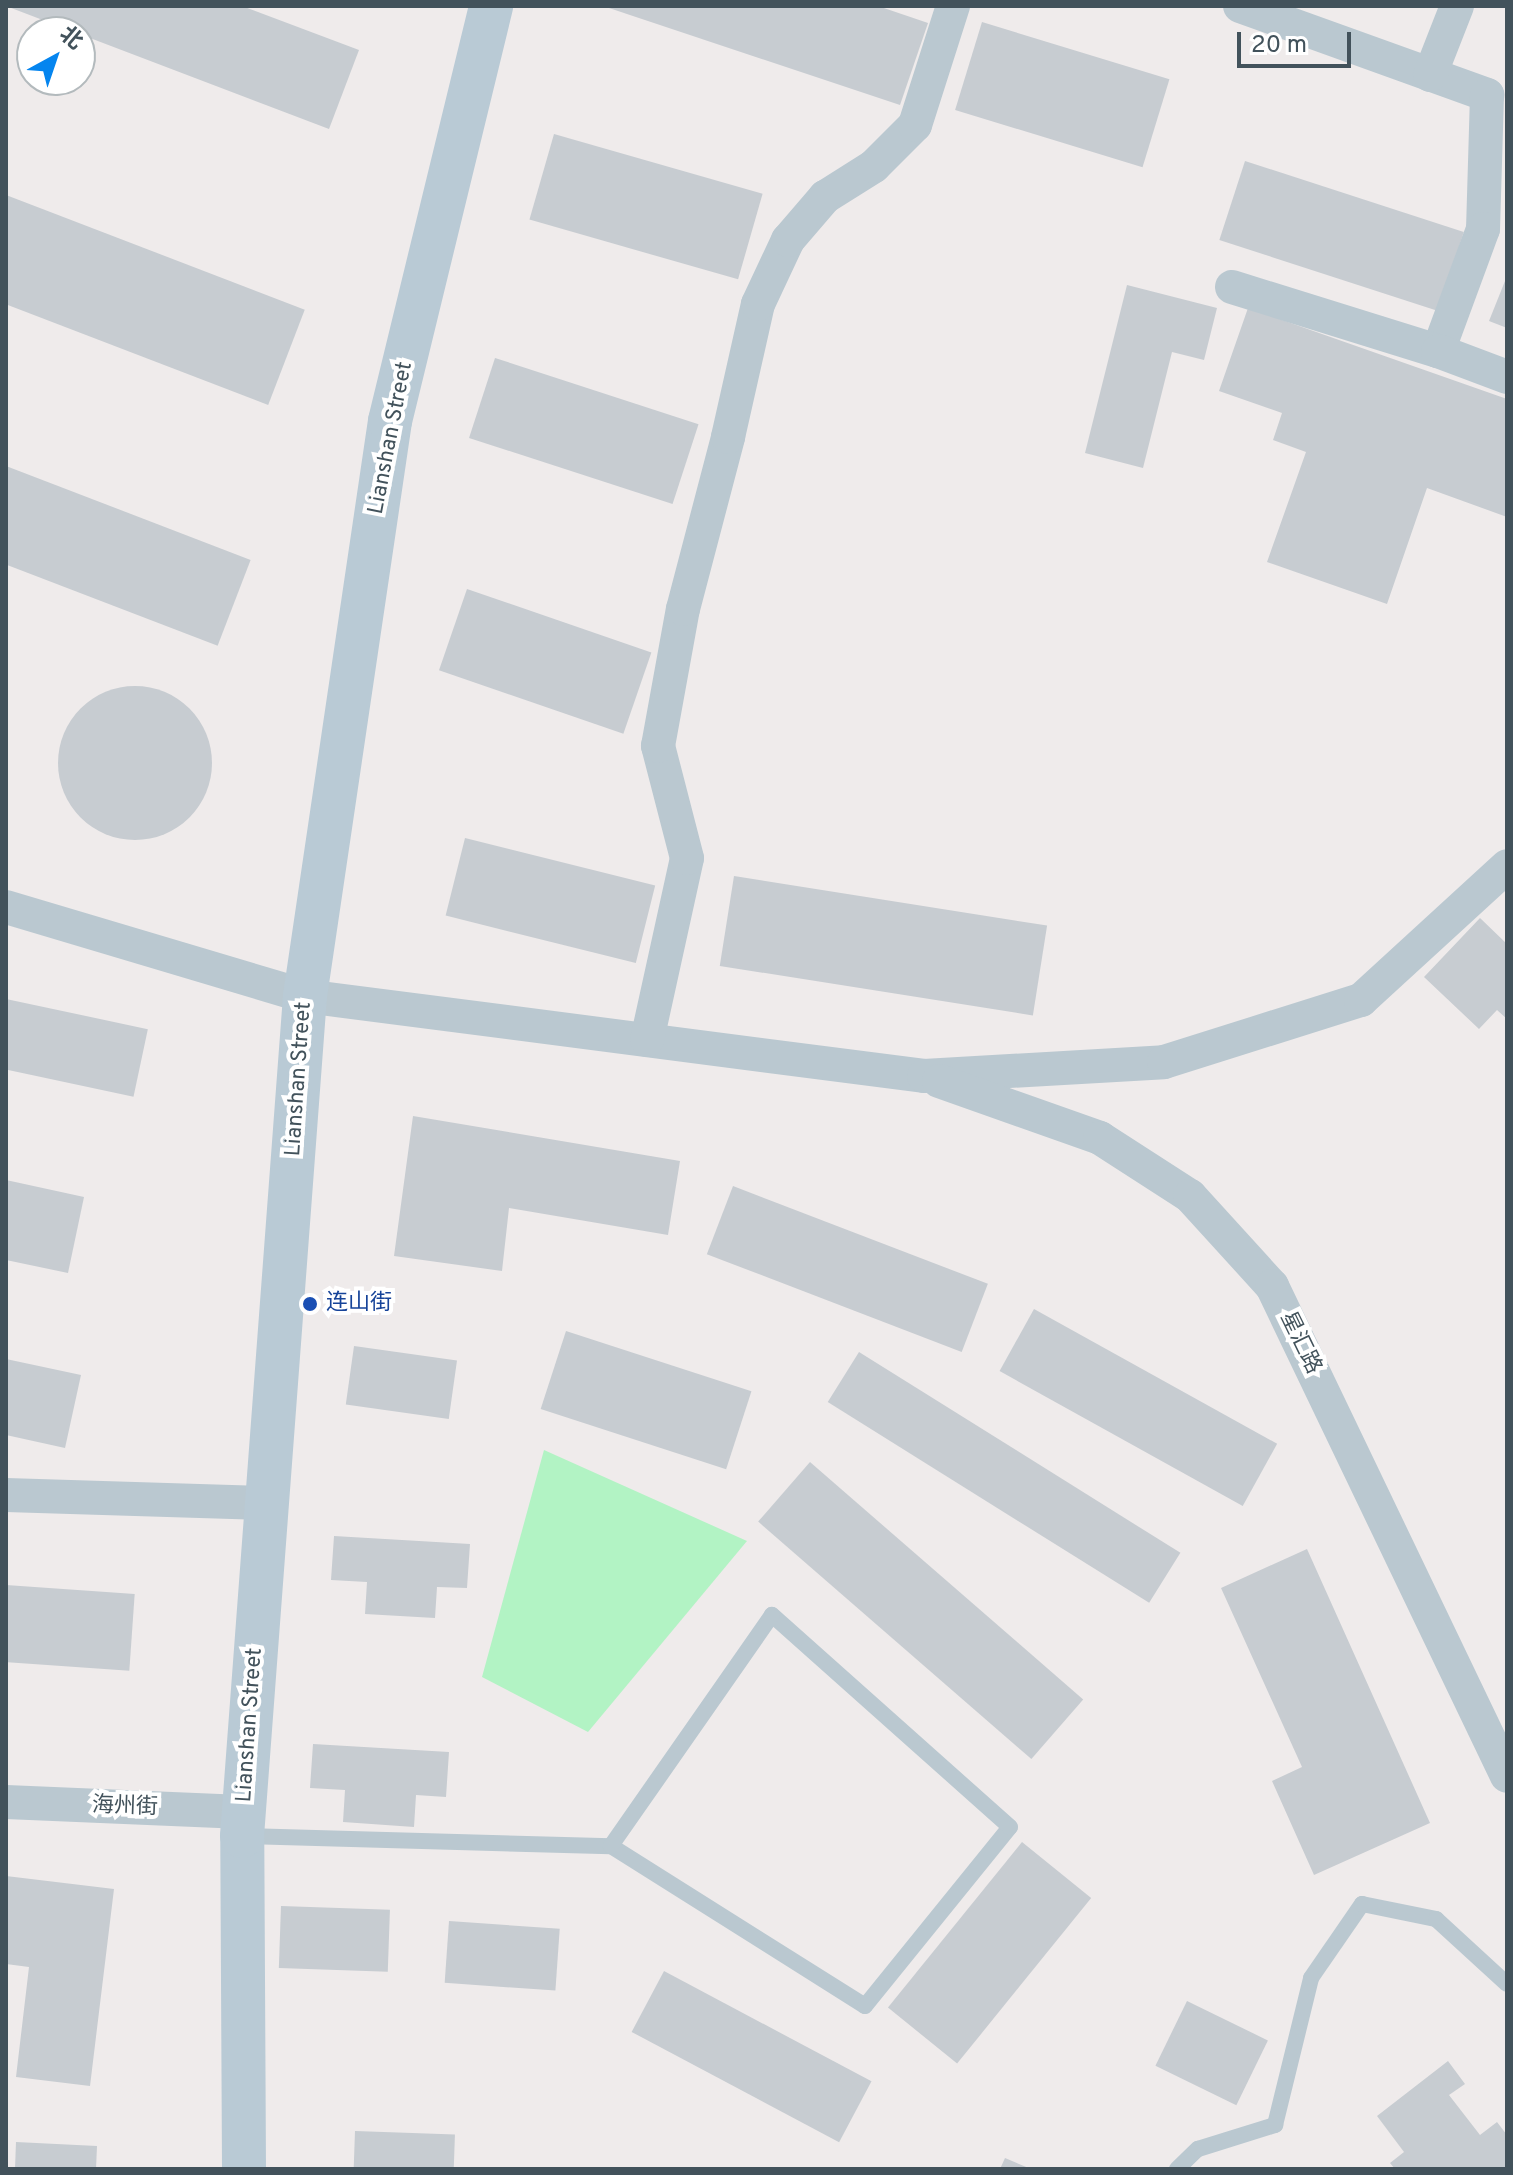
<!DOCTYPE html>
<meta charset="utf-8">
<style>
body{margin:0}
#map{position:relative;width:1513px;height:2175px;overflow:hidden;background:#efebeb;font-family:Overpass,"Noto Sans SC",sans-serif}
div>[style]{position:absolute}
.green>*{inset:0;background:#b2f3c4}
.building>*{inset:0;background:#c7ccd1;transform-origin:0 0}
.round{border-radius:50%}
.lane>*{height:16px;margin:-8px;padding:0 8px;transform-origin:8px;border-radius:8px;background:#bac8d0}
.street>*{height:34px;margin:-17px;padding:0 17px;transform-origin:17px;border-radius:17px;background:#bac8d0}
.secondary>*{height:44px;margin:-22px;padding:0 22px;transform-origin:22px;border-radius:22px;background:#b9cad5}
.dots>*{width:22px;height:22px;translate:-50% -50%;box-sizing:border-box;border:4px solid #fff;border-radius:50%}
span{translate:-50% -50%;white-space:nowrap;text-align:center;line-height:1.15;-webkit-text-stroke:8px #fff;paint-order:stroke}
.street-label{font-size:22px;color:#42525b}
.transit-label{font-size:22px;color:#164399}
.left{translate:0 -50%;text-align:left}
.frame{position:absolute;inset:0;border:8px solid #42525b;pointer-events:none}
.north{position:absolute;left:16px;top:16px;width:80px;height:80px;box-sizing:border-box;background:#fff;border:2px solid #b3babd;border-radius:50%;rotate:40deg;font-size:22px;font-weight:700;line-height:32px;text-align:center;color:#42525b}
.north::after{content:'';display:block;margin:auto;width:28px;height:36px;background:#0585ef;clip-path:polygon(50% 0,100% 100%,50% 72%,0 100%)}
.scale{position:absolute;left:1237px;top:32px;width:114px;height:36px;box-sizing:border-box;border:4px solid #42525b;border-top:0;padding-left:10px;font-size:24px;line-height:28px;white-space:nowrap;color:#42525b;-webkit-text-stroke:6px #fff;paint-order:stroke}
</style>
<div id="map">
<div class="green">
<i style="clip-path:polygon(544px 1450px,747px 1541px,588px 1732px,482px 1677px)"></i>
</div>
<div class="building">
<i style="clip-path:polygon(6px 6px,242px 6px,359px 50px,329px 129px)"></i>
<i style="clip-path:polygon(878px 6px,928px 23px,900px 105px,606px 7px)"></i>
<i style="left:982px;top:22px;width:196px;height:92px;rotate:17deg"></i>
<i style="left:554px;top:134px;width:217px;height:89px;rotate:16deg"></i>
<i style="left:1245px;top:161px;width:230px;height:83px;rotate:18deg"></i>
<i style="left:6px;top:195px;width:320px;height:102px;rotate:21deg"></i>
<i style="clip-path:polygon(1507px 276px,1507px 328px,1489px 321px)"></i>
<i style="clip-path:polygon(1127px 285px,1217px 308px,1204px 360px,1172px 352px,1143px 468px,1085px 453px)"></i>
<i style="clip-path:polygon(1248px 308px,1507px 399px,1507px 517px,1427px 488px,1387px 604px,1267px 562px,1306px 452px,1273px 440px,1282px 413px,1219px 391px)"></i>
<i style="left:495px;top:358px;width:214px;height:84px;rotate:18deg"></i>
<i style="left:6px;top:466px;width:262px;height:92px;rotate:21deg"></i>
<i style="left:467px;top:589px;width:195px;height:86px;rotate:19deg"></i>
<i class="round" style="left:58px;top:686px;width:154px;height:154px"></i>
<i style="left:465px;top:838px;width:196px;height:80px;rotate:14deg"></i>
<i style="left:734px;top:876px;width:317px;height:91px;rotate:9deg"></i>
<i style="clip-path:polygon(1480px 918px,1507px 944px,1507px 1019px,1497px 1010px,1479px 1029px,1424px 977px)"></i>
<i style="left:6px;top:999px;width:145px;height:69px;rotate:12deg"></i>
<i style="clip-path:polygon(413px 1116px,680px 1161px,668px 1235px,509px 1208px,502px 1271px,394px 1256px)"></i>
<i style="clip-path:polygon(6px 1180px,84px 1197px,68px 1273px,6px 1260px)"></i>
<i style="left:733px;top:1186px;width:273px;height:73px;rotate:21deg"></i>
<i style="left:1034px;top:1309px;width:278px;height:71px;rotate:29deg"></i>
<i style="left:566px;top:1331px;width:195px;height:82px;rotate:18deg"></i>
<i style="left:354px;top:1346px;width:104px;height:59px;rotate:8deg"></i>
<i style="left:859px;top:1352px;width:379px;height:59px;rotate:32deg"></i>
<i style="clip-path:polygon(6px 1359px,81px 1375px,65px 1448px,6px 1435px)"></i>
<i style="left:810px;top:1462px;width:362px;height:79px;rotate:41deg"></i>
<i style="clip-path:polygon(334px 1536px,470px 1544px,467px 1588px,437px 1587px,435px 1618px,365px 1614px,367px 1582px,331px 1580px)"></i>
<i style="clip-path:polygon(1307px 1549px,1430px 1823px,1314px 1875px,1272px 1781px,1302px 1767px,1221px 1588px)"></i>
<i style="left:6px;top:1585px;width:129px;height:77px;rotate:4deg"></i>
<i style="clip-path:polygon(313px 1744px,449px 1752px,446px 1797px,416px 1795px,414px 1827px,343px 1822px,345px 1790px,310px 1788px)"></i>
<i style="left:1022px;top:1842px;width:89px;height:213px;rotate:39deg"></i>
<i style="clip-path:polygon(6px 1876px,114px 1889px,90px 2086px,16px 2077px,29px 1967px,6px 1964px)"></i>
<i style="left:281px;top:1906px;width:109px;height:62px;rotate:2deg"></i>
<i style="left:449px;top:1921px;width:111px;height:62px;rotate:4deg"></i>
<i style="left:664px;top:1971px;width:235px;height:69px;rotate:28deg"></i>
<i style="left:1187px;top:2001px;width:90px;height:72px;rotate:26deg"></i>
<i style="clip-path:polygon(1448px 2061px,1465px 2084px,1449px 2095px,1480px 2135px,1497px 2122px,1507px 2135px,1507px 2169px,1395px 2169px,1390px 2163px,1404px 2152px,1377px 2116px)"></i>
<i style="left:355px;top:2131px;width:100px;height:38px;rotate:2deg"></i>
<i style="clip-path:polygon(16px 2142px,97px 2146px,96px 2169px,15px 2169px)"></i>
<i style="clip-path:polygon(1005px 2158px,1031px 2169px,1000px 2169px)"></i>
</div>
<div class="lane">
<i style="left:243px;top:1836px;width:368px;rotate:1.6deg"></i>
<i style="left:611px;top:1846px;width:300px;rotate:32.2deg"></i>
<i style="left:865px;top:2006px;width:230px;rotate:-51deg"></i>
<i style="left:1010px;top:1827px;width:319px;rotate:-138.3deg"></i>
<i style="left:772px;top:1615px;width:282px;rotate:124.9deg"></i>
<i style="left:1177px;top:2169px;width:29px;rotate:-44deg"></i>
<i style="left:1198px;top:2149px;width:81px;rotate:-17.3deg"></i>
<i style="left:1275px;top:2125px;width:151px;rotate:-76.2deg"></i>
<i style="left:1311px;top:1978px;width:90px;rotate:-55.4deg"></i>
<i style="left:1362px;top:1904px;width:76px;rotate:11.5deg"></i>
<i style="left:1436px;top:1919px;width:96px;rotate:42.5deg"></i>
</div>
<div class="street">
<i style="left:1240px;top:6px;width:263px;rotate:19.8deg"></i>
<i style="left:1487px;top:95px;width:134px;rotate:91.7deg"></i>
<i style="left:1483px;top:229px;width:130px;rotate:110.2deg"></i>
<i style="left:1430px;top:75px;width:74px;rotate:-68.6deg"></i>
<i style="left:1232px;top:287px;width:216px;rotate:17.3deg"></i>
<i style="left:1438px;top:351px;width:74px;rotate:20.6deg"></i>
<i style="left:6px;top:907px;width:312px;rotate:16.6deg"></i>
<i style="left:305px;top:996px;width:624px;rotate:7.36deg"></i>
<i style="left:924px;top:1076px;width:240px;rotate:-3.3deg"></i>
<i style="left:1164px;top:1062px;width:207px;rotate:-17.5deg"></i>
<i style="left:1361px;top:1000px;width:198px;rotate:-42.5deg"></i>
<i style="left:647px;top:1040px;width:186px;rotate:-77.6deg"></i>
<i style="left:687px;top:858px;width:116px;rotate:-104.5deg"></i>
<i style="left:658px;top:746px;width:139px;rotate:-79.7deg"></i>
<i style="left:683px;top:609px;width:178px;rotate:-75.3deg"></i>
<i style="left:728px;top:437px;width:136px;rotate:-77.3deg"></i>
<i style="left:758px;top:304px;width:71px;rotate:-64.9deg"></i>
<i style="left:788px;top:240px;width:57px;rotate:-49.3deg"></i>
<i style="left:825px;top:197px;width:58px;rotate:-32.3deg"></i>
<i style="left:874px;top:166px;width:58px;rotate:-45deg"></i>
<i style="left:915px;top:125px;width:125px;rotate:-72.3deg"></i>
<i style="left:939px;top:1081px;width:171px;rotate:19.5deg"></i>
<i style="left:1100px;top:1138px;width:107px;rotate:32.8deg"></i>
<i style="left:1190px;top:1196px;width:122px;rotate:47.7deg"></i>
<i style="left:1272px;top:1286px;width:543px;rotate:64.38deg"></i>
<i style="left:6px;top:1495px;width:261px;rotate:1.8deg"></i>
<i style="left:6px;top:1802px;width:237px;rotate:2.4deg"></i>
</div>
<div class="secondary">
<i style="left:244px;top:2169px;width:333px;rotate:-90.3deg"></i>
<i style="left:242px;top:1836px;width:842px;rotate:-85.71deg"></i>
<i style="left:305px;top:996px;width:581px;rotate:-81.59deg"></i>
<i style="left:390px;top:421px;width:427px;rotate:-76.3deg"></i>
</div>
<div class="dots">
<i style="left:310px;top:1304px;background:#1a4fb4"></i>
</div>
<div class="street-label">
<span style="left:391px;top:438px;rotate:-79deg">Lianshan Street</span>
<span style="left:299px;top:1079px;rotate:-86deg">Lianshan Street</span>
<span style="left:1300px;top:1343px;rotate:64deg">星汇路</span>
<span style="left:250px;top:1725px;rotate:-86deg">Lianshan Street</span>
<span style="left:125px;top:1807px;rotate:2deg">海州街</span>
</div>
<div class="transit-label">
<span class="left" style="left:326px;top:1304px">连山街</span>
</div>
<div class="frame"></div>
<div class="north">北</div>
<div class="scale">20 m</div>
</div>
